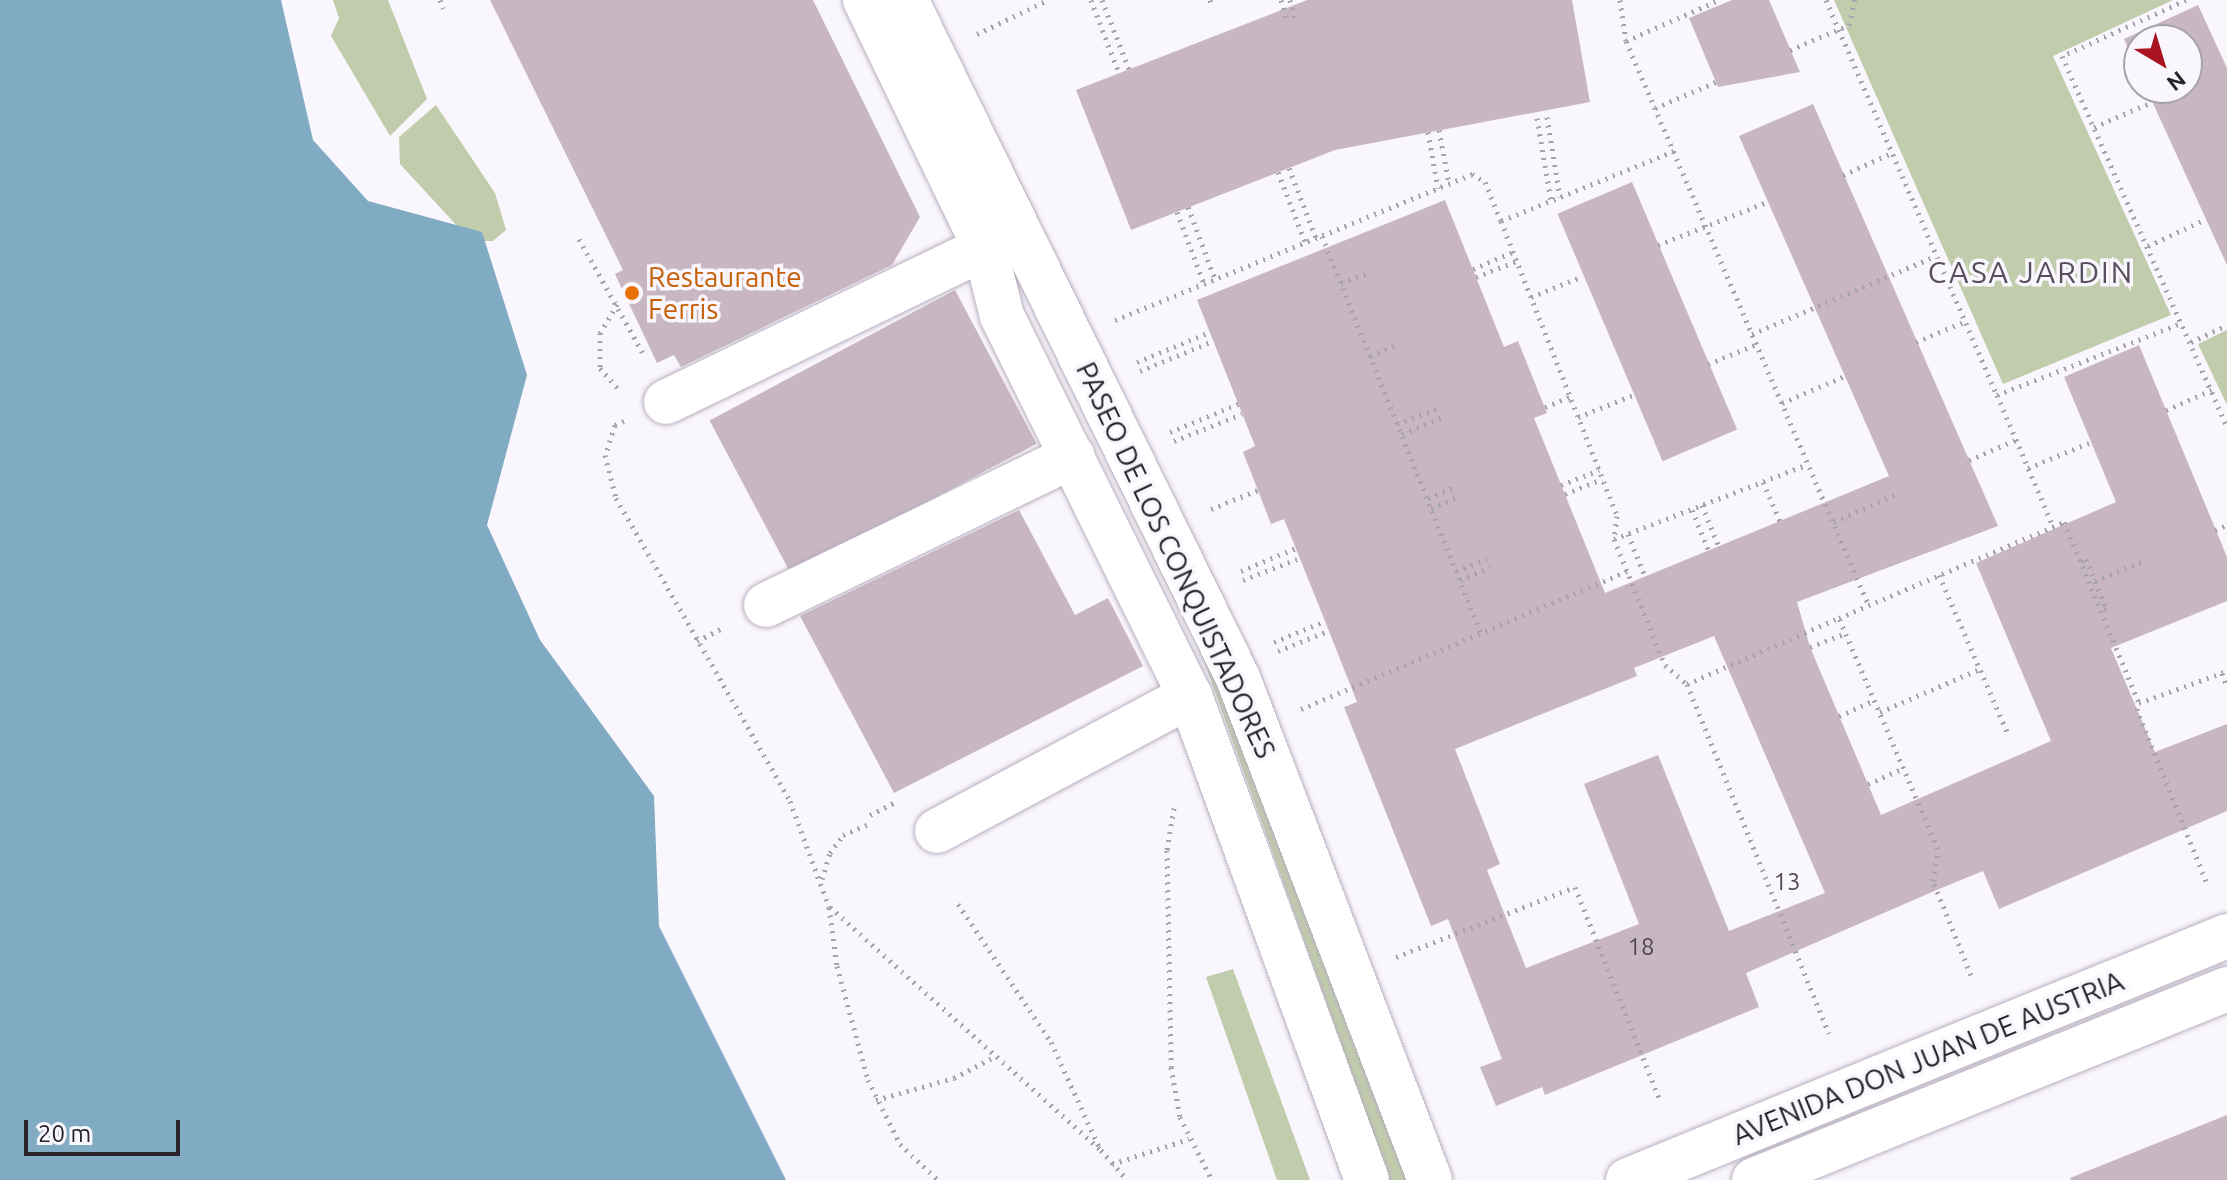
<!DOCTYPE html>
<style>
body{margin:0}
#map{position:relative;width:2227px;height:1180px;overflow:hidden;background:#faf6fd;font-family:Ubuntu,sans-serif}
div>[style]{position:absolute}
.green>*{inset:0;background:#c1ccac}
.water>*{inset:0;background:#81abc3}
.building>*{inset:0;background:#c8b7c3;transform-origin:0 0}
.path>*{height:5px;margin-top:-2.5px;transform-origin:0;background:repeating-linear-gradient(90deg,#a7a3aa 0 2px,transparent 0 8px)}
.roads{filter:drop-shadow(0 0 2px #b8afbf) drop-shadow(0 0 2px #b8afbf)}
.minor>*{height:44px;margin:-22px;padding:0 22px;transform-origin:22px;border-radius:22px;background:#fff}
.dots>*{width:22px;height:22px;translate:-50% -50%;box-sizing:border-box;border:4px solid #faf6fd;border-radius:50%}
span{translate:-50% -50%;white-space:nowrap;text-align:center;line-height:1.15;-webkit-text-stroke:7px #faf6fd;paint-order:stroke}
.number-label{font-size:24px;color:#4f4950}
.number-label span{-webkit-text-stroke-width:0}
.food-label{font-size:28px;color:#c56008}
.left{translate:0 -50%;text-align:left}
.street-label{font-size:28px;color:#27242a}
.neighbourhood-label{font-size:30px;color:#574f5d;letter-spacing:2px}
.north{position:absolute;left:2123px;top:24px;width:80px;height:80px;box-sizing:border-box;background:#faf6fd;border:2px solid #a6a2a9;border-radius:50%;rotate:142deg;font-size:22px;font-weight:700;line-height:32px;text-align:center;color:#27242a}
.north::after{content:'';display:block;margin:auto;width:28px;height:36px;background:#a91420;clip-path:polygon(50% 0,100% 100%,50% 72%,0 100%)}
.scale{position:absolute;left:24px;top:1120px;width:156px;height:36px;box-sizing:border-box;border:4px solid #27242a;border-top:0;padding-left:10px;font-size:24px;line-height:28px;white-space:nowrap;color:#27242a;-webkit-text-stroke:6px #faf6fd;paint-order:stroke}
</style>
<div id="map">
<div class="green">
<i style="clip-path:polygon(333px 0,388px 0,427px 99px,390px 136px,331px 36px,339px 18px)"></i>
<i style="clip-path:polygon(1834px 0,2173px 0,2053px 56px,2171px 315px,2003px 384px)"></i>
<i style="clip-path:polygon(436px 105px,495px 193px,506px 230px,493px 241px,471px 241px,400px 164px,399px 137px)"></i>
<i style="clip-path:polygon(1034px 310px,1217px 672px,1407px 1180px,1390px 1180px,1200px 650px)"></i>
<i style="clip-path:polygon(2227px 330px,2227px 405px,2198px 344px)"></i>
<i style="clip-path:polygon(1233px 969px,1310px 1180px,1277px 1180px,1206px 977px)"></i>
</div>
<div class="water">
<i style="clip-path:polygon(0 0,281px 0,313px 140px,368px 201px,482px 232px,527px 375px,487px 525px,540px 640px,654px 796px,659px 926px,786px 1180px,0 1180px)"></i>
</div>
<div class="building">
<i style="clip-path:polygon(490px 0,813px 0,920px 217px,892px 265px,681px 367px,674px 355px,657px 363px,615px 274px,623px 270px)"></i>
<i style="clip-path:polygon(1307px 0,1572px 0,1590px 102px,1335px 150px,1131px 230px,1076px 90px)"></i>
<i style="clip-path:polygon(1732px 0,1769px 0,1800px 72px,1718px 87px,1689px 18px)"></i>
<i style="clip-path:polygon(2198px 5px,2227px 68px,2227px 265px,2146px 88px,2187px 88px,2187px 40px,2139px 40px,2139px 72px,2124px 39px)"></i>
<i style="clip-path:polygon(evenodd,1813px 104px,1998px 526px,1797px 602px,1810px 647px,1881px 815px,2051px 741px,1976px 563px,2116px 502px,2064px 377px,2139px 345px,2227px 557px,2227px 601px,2111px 648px,2155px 752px,2227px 724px,2227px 811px,1999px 909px,1983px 871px,1939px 889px,1746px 973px,1759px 1007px,1545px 1095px,1542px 1087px,1496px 1106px,1480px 1067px,1502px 1059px,1448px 919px,1431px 926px,1344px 707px,1357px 702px,1325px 621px,1284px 519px,1271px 524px,1243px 452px,1255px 446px,1197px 300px,1445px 200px,1504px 347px,1518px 341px,1547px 413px,1534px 418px,1605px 593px,1889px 476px,1739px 136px,1813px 104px,1714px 636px,1825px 893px,1729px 931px,1658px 755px,1584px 784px,1639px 924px,1526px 968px,1487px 870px,1500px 864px,1455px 749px,1637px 676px,1634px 668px,1714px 636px)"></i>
<i style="left:1632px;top:182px;width:269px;height:81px;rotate:67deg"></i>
<i style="left:955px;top:290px;width:174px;height:278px;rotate:62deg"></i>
<i style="clip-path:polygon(1019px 510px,1075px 615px,1108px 598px,1143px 666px,894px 793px,800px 616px)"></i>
<i style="clip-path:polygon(2227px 1115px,2227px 1180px,2071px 1180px,2070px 1178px)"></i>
</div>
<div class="path">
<i style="left:440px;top:0;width:9px;rotate:69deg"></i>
<i style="left:1091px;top:0;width:78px;rotate:69deg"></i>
<i style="left:1102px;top:0;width:74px;rotate:68.6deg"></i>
<i style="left:1210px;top:0;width:7px;rotate:74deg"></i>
<i style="left:1281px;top:0;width:21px;rotate:73deg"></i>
<i style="left:1290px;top:0;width:18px;rotate:74deg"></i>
<i style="left:1620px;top:0;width:41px;rotate:81.7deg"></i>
<i style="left:1626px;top:41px;width:615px;rotate:66.73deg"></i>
<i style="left:1826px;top:0;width:430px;rotate:66.6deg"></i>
<i style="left:1997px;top:395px;width:199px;rotate:-21.3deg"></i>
<i style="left:2186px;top:0;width:136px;rotate:155.7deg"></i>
<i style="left:2062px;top:56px;width:405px;rotate:66deg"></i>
<i style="left:977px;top:34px;width:79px;rotate:-25.6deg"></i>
<i style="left:1626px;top:41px;width:102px;rotate:-23.8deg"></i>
<i style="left:1790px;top:50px;width:64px;rotate:-23deg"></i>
<i style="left:1849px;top:25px;width:26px;rotate:-77deg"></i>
<i style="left:1655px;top:108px;width:66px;rotate:-23.1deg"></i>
<i style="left:1547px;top:117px;width:81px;rotate:80.8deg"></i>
<i style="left:1537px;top:118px;width:84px;rotate:80.4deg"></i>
<i style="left:2094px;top:127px;width:63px;rotate:-23.3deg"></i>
<i style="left:1439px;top:130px;width:55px;rotate:79.5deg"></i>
<i style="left:1428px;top:132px;width:57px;rotate:79.9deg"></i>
<i style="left:1674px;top:151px;width:187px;rotate:158deg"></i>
<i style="left:1501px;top:221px;width:317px;rotate:68.5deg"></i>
<i style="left:1617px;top:516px;width:23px;rotate:97deg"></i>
<i style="left:1614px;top:539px;width:208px;rotate:-21.1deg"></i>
<i style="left:1289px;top:168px;width:75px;rotate:68.9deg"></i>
<i style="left:1278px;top:172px;width:75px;rotate:68.9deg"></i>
<i style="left:1843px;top:175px;width:54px;rotate:-24.2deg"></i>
<i style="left:1188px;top:207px;width:77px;rotate:69.4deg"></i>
<i style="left:1177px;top:212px;width:77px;rotate:69.4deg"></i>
<i style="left:1322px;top:236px;width:428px;rotate:68.2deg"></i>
<i style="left:579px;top:239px;width:135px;rotate:60.8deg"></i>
<i style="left:1658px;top:245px;width:117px;rotate:-21.5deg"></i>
<i style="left:2148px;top:246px;width:64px;rotate:-25deg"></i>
<i style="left:1473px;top:269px;width:43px;rotate:-23deg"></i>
<i style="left:1476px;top:277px;width:44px;rotate:-21.3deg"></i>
<i style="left:1341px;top:283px;width:30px;rotate:-20deg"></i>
<i style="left:1531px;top:297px;width:56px;rotate:-22deg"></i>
<i style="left:617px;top:304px;width:34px;rotate:120deg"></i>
<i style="left:600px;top:333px;width:35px;rotate:90deg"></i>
<i style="left:600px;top:368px;width:29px;rotate:49deg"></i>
<i style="left:1115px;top:320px;width:386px;rotate:-22.2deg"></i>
<i style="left:1472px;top:174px;width:15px;rotate:32deg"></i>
<i style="left:1485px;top:182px;width:42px;rotate:67.7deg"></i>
<i style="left:1752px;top:334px;width:200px;rotate:-23deg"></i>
<i style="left:1916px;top:342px;width:54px;rotate:-22.8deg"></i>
<i style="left:2191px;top:342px;width:40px;rotate:-25deg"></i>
<i style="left:1370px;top:356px;width:29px;rotate:-22deg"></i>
<i style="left:1137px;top:362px;width:79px;rotate:-22.3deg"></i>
<i style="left:1708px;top:364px;width:53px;rotate:-22.2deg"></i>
<i style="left:1140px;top:371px;width:79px;rotate:-22.3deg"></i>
<i style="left:1997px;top:395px;width:142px;rotate:66.9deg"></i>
<i style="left:1782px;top:403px;width:69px;rotate:-23.2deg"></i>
<i style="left:1545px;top:407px;width:27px;rotate:-22deg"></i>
<i style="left:2166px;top:410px;width:50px;rotate:-23.5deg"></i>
<i style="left:1578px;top:417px;width:59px;rotate:-21.8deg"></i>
<i style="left:624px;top:421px;width:10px;rotate:156deg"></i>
<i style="left:615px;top:425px;width:32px;rotate:108deg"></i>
<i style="left:605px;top:455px;width:44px;rotate:75.7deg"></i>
<i style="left:616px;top:498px;width:349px;rotate:60.1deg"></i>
<i style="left:790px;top:801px;width:113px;rotate:69.8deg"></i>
<i style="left:829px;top:907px;width:60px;rotate:82.3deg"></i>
<i style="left:837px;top:966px;width:118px;rotate:74.8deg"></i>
<i style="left:868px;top:1080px;width:72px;rotate:63.4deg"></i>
<i style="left:900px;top:1144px;width:52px;rotate:43.5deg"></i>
<i style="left:1397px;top:424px;width:45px;rotate:-20.9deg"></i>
<i style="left:1170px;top:432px;width:74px;rotate:-22.4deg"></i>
<i style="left:1402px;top:434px;width:44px;rotate:-22.5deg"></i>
<i style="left:1174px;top:441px;width:73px;rotate:-21.7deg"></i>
<i style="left:1969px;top:460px;width:51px;rotate:-23.1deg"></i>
<i style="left:2028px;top:468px;width:68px;rotate:-22.4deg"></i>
<i style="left:1763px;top:482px;width:43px;rotate:66.4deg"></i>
<i style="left:1561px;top:485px;width:41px;rotate:-21.5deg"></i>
<i style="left:1565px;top:494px;width:40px;rotate:-22deg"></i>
<i style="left:1428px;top:498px;width:31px;rotate:-22deg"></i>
<i style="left:1702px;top:505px;width:45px;rotate:68deg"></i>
<i style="left:1431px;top:508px;width:32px;rotate:-22deg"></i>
<i style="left:1211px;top:509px;width:51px;rotate:-22deg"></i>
<i style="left:1692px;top:510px;width:44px;rotate:67.5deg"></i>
<i style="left:1834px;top:522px;width:69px;rotate:-24deg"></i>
<i style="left:2215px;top:530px;width:13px;rotate:-23deg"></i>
<i style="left:1628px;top:534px;width:45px;rotate:68deg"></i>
<i style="left:1614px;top:539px;width:136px;rotate:68deg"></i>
<i style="left:1665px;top:665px;width:29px;rotate:41deg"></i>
<i style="left:1687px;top:684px;width:377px;rotate:67.9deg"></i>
<i style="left:2081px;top:561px;width:5px;rotate:-22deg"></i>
<i style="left:2086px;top:559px;width:53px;rotate:67.8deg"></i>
<i style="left:2106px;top:608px;width:6px;rotate:149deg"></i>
<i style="left:1241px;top:571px;width:60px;rotate:-22.7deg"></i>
<i style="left:1456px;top:571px;width:33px;rotate:-21deg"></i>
<i style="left:1939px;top:575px;width:173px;rotate:66.5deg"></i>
<i style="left:1243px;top:580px;width:61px;rotate:-21.1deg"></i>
<i style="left:1460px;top:580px;width:33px;rotate:-23deg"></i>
<i style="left:2095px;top:581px;width:50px;rotate:-22.4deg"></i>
<i style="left:697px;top:641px;width:31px;rotate:-27deg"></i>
<i style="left:1274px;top:642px;width:55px;rotate:-22.4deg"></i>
<i style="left:1810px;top:647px;width:39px;rotate:-21deg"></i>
<i style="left:1278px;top:651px;width:54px;rotate:-21.8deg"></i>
<i style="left:2222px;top:673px;width:15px;rotate:70deg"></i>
<i style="left:1687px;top:684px;width:166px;rotate:-23.5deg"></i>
<i style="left:1301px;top:709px;width:354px;rotate:-22.9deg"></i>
<i style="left:1880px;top:712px;width:109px;rotate:-23.3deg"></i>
<i style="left:1839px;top:716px;width:39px;rotate:-24deg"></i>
<i style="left:1868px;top:784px;width:39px;rotate:-24deg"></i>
<i style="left:1174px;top:808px;width:43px;rotate:99.5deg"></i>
<i style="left:1167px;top:850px;width:217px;rotate:88.9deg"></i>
<i style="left:1171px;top:1067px;width:51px;rotate:79.8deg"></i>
<i style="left:1180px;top:1117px;width:71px;rotate:63.1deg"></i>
<i style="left:870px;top:815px;width:31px;rotate:-27deg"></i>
<i style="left:822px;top:879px;width:27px;rotate:-73deg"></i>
<i style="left:830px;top:853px;width:22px;rotate:-54deg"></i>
<i style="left:843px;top:835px;width:26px;rotate:-23deg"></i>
<i style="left:2206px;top:881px;width:184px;rotate:-112deg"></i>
<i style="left:2137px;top:710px;width:7px;rotate:-74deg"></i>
<i style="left:2139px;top:703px;width:94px;rotate:-20deg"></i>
<i style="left:958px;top:904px;width:166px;rotate:56deg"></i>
<i style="left:1051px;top:1042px;width:118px;rotate:65.4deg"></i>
<i style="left:830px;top:907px;width:364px;rotate:41.9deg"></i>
<i style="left:1101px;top:1150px;width:40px;rotate:49deg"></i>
<i style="left:1396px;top:957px;width:192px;rotate:-21.4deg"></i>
<i style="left:1575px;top:887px;width:230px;rotate:68.3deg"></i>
<i style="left:1971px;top:975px;width:101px;rotate:-112deg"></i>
<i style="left:1933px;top:881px;width:32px;rotate:-81deg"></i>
<i style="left:1938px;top:849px;width:251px;rotate:-113.2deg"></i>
<i style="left:1839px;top:618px;width:245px;rotate:-23.1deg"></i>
<i style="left:2064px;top:522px;width:196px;rotate:67.5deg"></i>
<i style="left:876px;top:1100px;width:81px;rotate:-15.8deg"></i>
<i style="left:954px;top:1078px;width:45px;rotate:-27.7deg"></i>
<i style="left:1112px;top:1164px;width:81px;rotate:-18deg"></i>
</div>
<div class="roads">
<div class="minor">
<i style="left:865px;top:0;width:276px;rotate:64.2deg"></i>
<i style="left:985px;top:248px;width:70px;rotate:76deg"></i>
<i style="left:1002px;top:316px;width:424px;rotate:63.7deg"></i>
<i style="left:1190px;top:696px;width:515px;rotate:69.91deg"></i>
<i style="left:906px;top:0;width:755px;rotate:63.91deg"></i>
<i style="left:1238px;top:678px;width:537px;rotate:69.07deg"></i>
<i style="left:666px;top:402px;width:382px;rotate:-25.8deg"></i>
<i style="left:766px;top:605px;width:341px;rotate:-25.9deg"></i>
<i style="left:937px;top:831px;width:287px;rotate:-28.1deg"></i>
<i style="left:1628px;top:1180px;width:647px;rotate:-22.16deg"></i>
<i style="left:1754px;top:1180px;width:510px;rotate:-21.99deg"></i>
</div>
</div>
<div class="dots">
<i style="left:632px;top:293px;background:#e8710a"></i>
</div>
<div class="number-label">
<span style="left:1787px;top:882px">13</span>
<span style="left:1641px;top:947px">18</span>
</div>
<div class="food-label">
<span class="left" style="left:648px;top:293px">Restaurante<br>Ferris</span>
</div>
<div class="street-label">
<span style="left:1176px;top:560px;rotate:65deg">PASEO DE LOS CONQUISTADORES</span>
<span style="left:1928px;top:1058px;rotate:-22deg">AVENIDA DON JUAN DE AUSTRIA</span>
</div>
<div class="neighbourhood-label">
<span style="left:2031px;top:272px">CASA JARDIN</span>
</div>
<div class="north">N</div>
<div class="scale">20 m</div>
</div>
